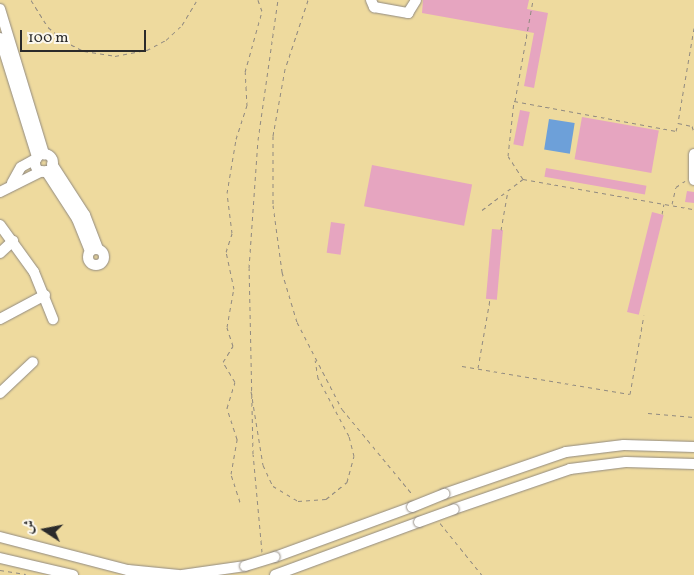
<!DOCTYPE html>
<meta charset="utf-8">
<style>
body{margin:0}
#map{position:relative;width:694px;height:575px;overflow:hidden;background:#f7e9d4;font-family:Vollkorn,Amiri,serif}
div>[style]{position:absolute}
.sand>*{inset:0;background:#eeda9e;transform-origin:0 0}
.water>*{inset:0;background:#6da0d9;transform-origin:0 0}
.building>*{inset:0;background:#e6a5c0;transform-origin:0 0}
.path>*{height:1px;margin-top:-0.5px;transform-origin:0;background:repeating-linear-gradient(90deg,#918a80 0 4px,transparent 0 8px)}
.roads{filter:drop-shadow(0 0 1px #918a80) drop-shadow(0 0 1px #918a80)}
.minor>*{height:10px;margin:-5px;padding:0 5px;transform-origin:5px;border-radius:5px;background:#fff}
.minor>.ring{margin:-5px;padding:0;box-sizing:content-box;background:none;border:10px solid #fff;border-radius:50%}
.bridges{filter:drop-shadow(0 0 1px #918a80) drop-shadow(0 0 1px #918a80)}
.minor-bridge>*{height:10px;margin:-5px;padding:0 5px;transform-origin:5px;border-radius:5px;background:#fff}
span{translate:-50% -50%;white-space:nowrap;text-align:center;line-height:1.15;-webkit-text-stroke:4px #fbf7ec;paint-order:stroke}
.north{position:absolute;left:20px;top:505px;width:50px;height:50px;-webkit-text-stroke:4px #fbf7ec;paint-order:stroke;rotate:281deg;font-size:14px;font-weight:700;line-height:20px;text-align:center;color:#2b2b2b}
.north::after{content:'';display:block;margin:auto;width:18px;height:22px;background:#2b2b2b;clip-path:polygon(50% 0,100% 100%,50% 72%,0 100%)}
.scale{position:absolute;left:20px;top:30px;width:126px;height:22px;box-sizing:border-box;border:2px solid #2b2b2b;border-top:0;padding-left:6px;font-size:15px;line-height:18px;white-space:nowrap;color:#2b2b2b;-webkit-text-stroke:4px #fbf7ec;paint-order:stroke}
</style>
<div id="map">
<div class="sand">
<i style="left:0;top:0;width:694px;height:575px"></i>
</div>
<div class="water">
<i style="left:549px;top:119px;width:26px;height:31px;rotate:9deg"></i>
</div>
<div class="building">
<i style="clip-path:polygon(423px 0,529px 0,527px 9px,548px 13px,534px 88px,524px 86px,534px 33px,422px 13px)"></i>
<i style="left:520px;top:110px;width:10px;height:35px;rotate:11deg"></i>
<i style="left:582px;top:117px;width:78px;height:43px;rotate:10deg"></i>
<i style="left:372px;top:165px;width:102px;height:42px;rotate:11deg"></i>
<i style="left:546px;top:168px;width:102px;height:9px;rotate:10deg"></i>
<i style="clip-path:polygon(687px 191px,694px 192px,694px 203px,685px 202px)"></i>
<i style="left:652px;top:212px;width:12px;height:103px;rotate:14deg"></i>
<i style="left:331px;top:222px;width:14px;height:31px;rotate:8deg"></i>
<i style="left:492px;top:229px;width:11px;height:70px;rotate:5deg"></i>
</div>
<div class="path">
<i style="left:31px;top:0;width:32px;rotate:58deg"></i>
<i style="left:48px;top:27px;width:21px;rotate:41deg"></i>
<i style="left:64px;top:41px;width:22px;rotate:27deg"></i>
<i style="left:84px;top:51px;width:31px;rotate:9deg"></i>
<i style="left:115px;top:56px;width:33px;rotate:-11deg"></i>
<i style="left:147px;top:50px;width:21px;rotate:-28deg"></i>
<i style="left:166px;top:40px;width:22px;rotate:-43deg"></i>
<i style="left:182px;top:25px;width:29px;rotate:-59deg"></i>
<i style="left:308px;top:0;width:73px;rotate:108.4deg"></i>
<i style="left:285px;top:69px;width:68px;rotate:100.2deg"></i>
<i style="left:273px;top:136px;width:69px;rotate:90deg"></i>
<i style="left:273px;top:205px;width:68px;rotate:82.3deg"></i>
<i style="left:282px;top:272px;width:52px;rotate:73.3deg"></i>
<i style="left:297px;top:322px;width:98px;rotate:62.7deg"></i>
<i style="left:342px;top:409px;width:112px;rotate:50.5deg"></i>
<i style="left:694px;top:28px;width:96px;rotate:99.6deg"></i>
<i style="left:678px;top:123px;width:14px;rotate:12deg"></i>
<i style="left:692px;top:126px;width:6px;rotate:72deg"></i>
<i style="left:515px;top:101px;width:103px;rotate:-79.9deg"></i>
<i style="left:523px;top:179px;width:27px;rotate:-123deg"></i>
<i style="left:508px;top:156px;width:55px;rotate:-83.8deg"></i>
<i style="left:514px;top:101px;width:165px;rotate:10.5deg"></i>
<i style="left:676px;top:131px;width:8px;rotate:-76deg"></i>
<i style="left:672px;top:204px;width:17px;rotate:-77deg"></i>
<i style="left:676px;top:187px;width:11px;rotate:-34deg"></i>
<i style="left:482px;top:210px;width:51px;rotate:-37.1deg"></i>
<i style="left:523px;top:179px;width:174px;rotate:10deg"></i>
<i style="left:662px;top:214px;width:10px;rotate:-79deg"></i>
<i style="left:501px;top:230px;width:39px;rotate:-80deg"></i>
<i style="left:462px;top:366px;width:170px;rotate:9.5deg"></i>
<i style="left:630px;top:394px;width:80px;rotate:-80deg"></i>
<i style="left:478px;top:368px;width:70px;rotate:-80.1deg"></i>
<i style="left:251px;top:391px;width:75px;rotate:80.8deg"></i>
<i style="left:263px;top:465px;width:23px;rotate:65deg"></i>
<i style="left:273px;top:486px;width:29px;rotate:31deg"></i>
<i style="left:298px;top:501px;width:28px;rotate:-4deg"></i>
<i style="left:326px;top:499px;width:27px;rotate:-39deg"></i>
<i style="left:347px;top:482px;width:27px;rotate:-75deg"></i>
<i style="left:354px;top:456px;width:21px;rotate:-104deg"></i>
<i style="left:349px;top:436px;width:66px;rotate:-118.1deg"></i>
<i style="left:318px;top:378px;width:18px;rotate:-99deg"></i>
<i style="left:648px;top:413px;width:46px;rotate:5deg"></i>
<i style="left:240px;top:502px;width:29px;rotate:-108deg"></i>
<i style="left:231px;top:474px;width:36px;rotate:-80deg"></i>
<i style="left:237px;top:439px;width:33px;rotate:-108deg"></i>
<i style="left:227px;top:408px;width:27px;rotate:-73deg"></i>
<i style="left:235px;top:382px;width:23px;rotate:-121deg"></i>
<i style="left:223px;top:362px;width:19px;rotate:-58deg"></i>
<i style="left:233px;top:346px;width:20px;rotate:-108deg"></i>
<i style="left:227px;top:327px;width:39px;rotate:-80deg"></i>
<i style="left:234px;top:289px;width:38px;rotate:-102deg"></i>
<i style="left:226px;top:252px;width:20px;rotate:-72deg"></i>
<i style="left:232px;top:233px;width:40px;rotate:-97.1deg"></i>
<i style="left:227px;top:193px;width:55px;rotate:-80.5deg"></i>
<i style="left:236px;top:139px;width:35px;rotate:-72deg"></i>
<i style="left:247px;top:106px;width:34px;rotate:-93deg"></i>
<i style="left:245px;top:72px;width:63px;rotate:-74.4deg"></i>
<i style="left:262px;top:11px;width:12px;rotate:-110deg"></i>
<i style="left:440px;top:523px;width:67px;rotate:51.1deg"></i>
<i style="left:262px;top:552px;width:98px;rotate:-95.2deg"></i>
<i style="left:253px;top:454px;width:186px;rotate:-91.2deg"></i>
<i style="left:249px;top:268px;width:128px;rotate:-86deg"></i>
<i style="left:258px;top:140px;width:141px;rotate:-81.9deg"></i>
<i style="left:0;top:570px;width:26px;rotate:9deg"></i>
</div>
<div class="roads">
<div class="minor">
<i style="left:371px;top:0;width:8px;rotate:67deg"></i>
<i style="left:374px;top:7px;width:35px;rotate:10deg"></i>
<i style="left:408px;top:13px;width:15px;rotate:-58deg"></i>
<i style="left:0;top:9px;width:152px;rotate:73.1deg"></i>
<i style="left:0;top:38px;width:125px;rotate:72.7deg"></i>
<i style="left:694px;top:154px;width:26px;rotate:90deg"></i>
<i class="ring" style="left:35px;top:154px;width:8px;height:8px"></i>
<i style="left:52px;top:164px;width:61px;rotate:57.1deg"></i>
<i style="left:85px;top:215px;width:36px;rotate:69deg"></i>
<i style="left:46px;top:171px;width:57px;rotate:57.1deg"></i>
<i style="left:77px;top:219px;width:35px;rotate:68deg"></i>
<i style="left:12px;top:183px;width:18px;rotate:-61deg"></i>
<i style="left:21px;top:167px;width:18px;rotate:-29deg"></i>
<i style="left:0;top:192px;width:47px;rotate:-26.6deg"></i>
<i style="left:0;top:225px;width:58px;rotate:54.1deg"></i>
<i style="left:34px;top:272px;width:51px;rotate:68deg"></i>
<i class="ring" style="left:88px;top:249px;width:6px;height:6px"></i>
<i style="left:0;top:253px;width:18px;rotate:-43deg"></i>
<i style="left:0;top:319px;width:51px;rotate:-28.1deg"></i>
<i style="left:0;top:393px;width:45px;rotate:-43.2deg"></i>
<i style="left:444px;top:494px;width:129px;rotate:-19deg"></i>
<i style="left:566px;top:452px;width:58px;rotate:-6.9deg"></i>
<i style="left:624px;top:445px;width:70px;rotate:1.6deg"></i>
<i style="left:454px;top:509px;width:123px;rotate:-19deg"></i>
<i style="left:570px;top:469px;width:56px;rotate:-7.1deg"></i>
<i style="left:626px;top:462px;width:68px;rotate:1.7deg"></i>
<i style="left:0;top:537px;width:132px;rotate:14.5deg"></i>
<i style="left:128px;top:570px;width:51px;rotate:5.6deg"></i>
<i style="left:275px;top:557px;width:146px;rotate:-20.1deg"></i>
<i style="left:0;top:558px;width:75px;rotate:13.1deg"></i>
<i style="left:182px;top:575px;width:64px;rotate:-8.1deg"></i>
<i style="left:275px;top:575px;width:153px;rotate:-20.2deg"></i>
</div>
</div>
<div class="bridges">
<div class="minor-bridge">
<i style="left:412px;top:507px;width:35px;rotate:-22deg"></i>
<i style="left:419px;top:522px;width:37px;rotate:-20deg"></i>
<i style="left:245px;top:566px;width:31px;rotate:-17deg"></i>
</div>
</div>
<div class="north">ش</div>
<div class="scale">100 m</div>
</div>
